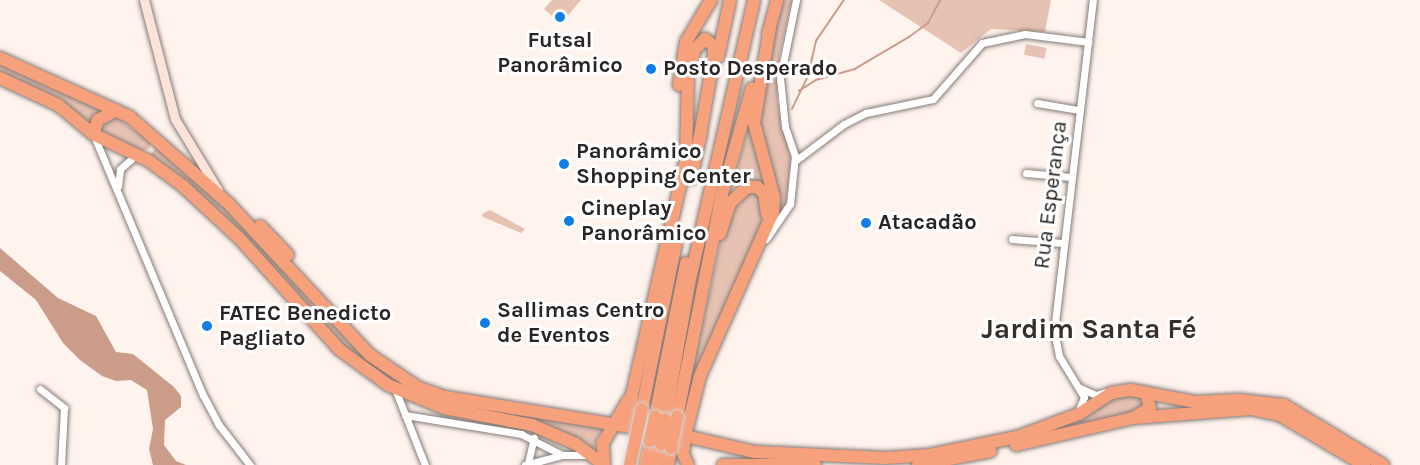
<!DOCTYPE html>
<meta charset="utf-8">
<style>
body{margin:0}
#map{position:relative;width:1420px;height:465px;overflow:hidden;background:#fff3ee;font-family:Karla,sans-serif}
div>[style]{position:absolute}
.green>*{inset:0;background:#e6c2b3;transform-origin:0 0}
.water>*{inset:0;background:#cb9c89}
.stream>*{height:1.5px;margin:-0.75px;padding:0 0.75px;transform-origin:0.75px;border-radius:0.75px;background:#cb9c89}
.roads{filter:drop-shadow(0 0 2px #857b76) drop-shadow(0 0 2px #857b76)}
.street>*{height:7px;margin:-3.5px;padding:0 3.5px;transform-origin:3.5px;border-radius:3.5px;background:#fff}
.secondary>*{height:9px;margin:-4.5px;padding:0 4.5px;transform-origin:4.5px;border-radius:4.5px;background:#fde2d8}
.highway>*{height:12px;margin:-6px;padding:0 6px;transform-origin:6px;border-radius:6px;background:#f7a07c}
.bridges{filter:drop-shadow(0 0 2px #d4d3d3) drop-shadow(0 0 2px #d4d3d3)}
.highway-bridge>*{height:12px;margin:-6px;padding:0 6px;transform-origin:6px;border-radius:6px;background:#f7a07c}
.dots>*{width:16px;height:16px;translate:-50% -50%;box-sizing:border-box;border:3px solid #fff;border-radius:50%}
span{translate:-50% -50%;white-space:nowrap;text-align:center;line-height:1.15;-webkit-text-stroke:6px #fff;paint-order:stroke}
.poi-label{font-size:22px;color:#2a2524;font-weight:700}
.left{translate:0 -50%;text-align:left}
.street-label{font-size:22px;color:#2a2524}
.district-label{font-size:28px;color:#382f2b;font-weight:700}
</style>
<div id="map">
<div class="green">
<i style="clip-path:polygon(552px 0,581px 0,561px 24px,544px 9px)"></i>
<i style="clip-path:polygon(784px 0,792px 0,779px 57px,777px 100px,791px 160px,786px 203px,781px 214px,771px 222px,760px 114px,773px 36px)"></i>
<i style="clip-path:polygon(879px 0,1051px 0,1045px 32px,991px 29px,961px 53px)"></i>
<i style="left:1026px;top:44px;width:21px;height:11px;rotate:11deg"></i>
<i style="clip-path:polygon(0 62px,105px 110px,94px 117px,92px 128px,0 73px)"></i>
<i style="clip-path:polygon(117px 117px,151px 143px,149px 149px,140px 151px,102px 134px,101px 124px)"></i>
<i style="clip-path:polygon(749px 126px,769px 197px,743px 184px,731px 189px)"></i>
<i style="clip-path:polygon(157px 147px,221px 201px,400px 382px,605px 427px,597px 437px,593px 452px,573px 439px,446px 406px,378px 376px,325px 330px,148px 157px)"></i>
<i style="clip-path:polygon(755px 192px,761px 197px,761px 225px,681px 426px,725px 220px,742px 194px)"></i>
<i style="clip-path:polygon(490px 210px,525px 229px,521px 233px,483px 217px,482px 214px)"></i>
<i style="clip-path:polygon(1118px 393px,1141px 396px,1145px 407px,1140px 412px,1050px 431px)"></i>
</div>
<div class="water">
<i style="clip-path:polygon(0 248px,58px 298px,96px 316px,116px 352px,133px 354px,174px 387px,181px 396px,181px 407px,165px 420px,164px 445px,176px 461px,186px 465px,153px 465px,149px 449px,153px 429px,147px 390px,131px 380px,116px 381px,102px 376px,80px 360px,63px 343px,36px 300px,0 271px)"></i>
</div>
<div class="stream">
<i style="left:799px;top:91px;width:20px;rotate:-33deg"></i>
<i style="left:816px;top:80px;width:41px;rotate:-15.8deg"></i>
<i style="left:855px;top:69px;width:63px;rotate:-30.7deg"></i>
<i style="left:909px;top:37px;width:24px;rotate:-36deg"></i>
<i style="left:928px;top:23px;width:26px;rotate:-62deg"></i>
<i style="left:792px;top:109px;width:37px;rotate:-64deg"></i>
<i style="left:808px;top:76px;width:36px;rotate:-77deg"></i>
<i style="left:816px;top:41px;width:50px;rotate:-55.7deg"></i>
</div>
<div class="roads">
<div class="street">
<i style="left:1037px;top:103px;width:43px;rotate:9.5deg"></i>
<i style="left:94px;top:136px;width:281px;rotate:67.2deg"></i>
<i style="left:203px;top:395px;width:34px;rotate:62deg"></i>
<i style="left:219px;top:425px;width:51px;rotate:52.2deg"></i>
<i style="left:795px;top:161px;width:61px;rotate:-37.1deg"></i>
<i style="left:844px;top:124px;width:25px;rotate:-27deg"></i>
<i style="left:866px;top:113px;width:68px;rotate:-11.8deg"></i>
<i style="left:933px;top:99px;width:74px;rotate:-48.8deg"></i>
<i style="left:982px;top:43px;width:44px;rotate:-11.8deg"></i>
<i style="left:1025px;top:34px;width:64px;rotate:7.2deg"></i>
<i style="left:1026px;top:173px;width:45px;rotate:5.1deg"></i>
<i style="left:118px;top:186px;width:17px;rotate:-83deg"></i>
<i style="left:120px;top:169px;width:21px;rotate:-41deg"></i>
<i style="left:766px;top:239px;width:42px;rotate:-55.6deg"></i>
<i style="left:790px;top:204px;width:48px;rotate:-84.1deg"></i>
<i style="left:795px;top:156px;width:31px;rotate:-109deg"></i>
<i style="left:785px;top:127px;width:49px;rotate:-95.8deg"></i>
<i style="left:780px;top:78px;width:80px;rotate:-78.4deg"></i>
<i style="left:1012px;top:239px;width:51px;rotate:4.5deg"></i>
<i style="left:1080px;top:388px;width:17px;rotate:24deg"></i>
<i style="left:1096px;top:395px;width:10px;rotate:-17deg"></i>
<i style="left:40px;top:389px;width:31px;rotate:38deg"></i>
<i style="left:64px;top:408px;width:57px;rotate:93deg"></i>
<i style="left:395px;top:389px;width:82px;rotate:68.5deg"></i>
<i style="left:1078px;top:412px;width:16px;rotate:-68deg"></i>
<i style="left:1084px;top:397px;width:48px;rotate:-121.4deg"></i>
<i style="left:1059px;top:356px;width:25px;rotate:-101deg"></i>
<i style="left:1054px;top:331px;width:333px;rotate:-83.3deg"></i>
<i style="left:405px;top:415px;width:118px;rotate:9.3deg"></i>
<i style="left:521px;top:434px;width:46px;rotate:27.1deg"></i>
<i style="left:528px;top:463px;width:26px;rotate:-77deg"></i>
<i style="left:525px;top:465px;width:38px;rotate:-15deg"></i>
<i style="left:562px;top:455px;width:29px"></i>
</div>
<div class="secondary">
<i style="left:144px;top:0;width:123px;rotate:75.4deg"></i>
<i style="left:175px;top:119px;width:83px;rotate:58.8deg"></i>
</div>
<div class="highway">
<i style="left:768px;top:34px;width:35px;rotate:-75deg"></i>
<i style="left:718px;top:57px;width:58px;rotate:-78.1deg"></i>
<i style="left:0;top:58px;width:143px;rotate:24.4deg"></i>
<i style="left:130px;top:117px;width:132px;rotate:41.3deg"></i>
<i style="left:229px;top:204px;width:207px;rotate:47deg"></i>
<i style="left:370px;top:355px;width:59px;rotate:34deg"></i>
<i style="left:419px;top:388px;width:28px;rotate:19deg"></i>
<i style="left:445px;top:397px;width:243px;rotate:9.2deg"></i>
<i style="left:685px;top:436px;width:72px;rotate:12.9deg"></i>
<i style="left:755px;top:452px;width:131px;rotate:2.6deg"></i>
<i style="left:886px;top:458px;width:44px;rotate:-3.9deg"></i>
<i style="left:930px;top:455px;width:89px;rotate:-11.7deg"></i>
<i style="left:1017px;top:437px;width:66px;rotate:-20.4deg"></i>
<i style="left:1079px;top:414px;width:38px;rotate:-33deg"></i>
<i style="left:1111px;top:393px;width:20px;rotate:-9deg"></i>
<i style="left:1131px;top:390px;width:66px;rotate:10.5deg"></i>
<i style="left:1196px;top:402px;width:43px;rotate:-2.7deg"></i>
<i style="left:1239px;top:400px;width:45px;rotate:6.3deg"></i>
<i style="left:1284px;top:405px;width:116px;rotate:31.2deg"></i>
<i style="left:0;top:78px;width:64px;rotate:25deg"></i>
<i style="left:58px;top:105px;width:45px;rotate:39.6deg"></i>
<i style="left:93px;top:134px;width:62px;rotate:25.7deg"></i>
<i style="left:149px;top:161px;width:42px;rotate:36.3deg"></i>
<i style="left:183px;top:186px;width:78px;rotate:42.9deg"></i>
<i style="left:240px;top:239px;width:149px;rotate:48deg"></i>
<i style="left:340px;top:350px;width:59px;rotate:36.1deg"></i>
<i style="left:388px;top:385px;width:61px;rotate:22.3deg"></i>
<i style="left:444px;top:408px;width:90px;rotate:10.9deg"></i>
<i style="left:532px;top:425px;width:48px;rotate:23.4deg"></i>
<i style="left:576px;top:444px;width:35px;rotate:37deg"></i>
<i style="left:679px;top:85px;width:44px;rotate:-80.8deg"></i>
<i style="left:686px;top:42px;width:49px;rotate:-59.2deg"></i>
<i style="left:93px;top:134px;width:15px;rotate:-70deg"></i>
<i style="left:98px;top:120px;width:21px;rotate:-28deg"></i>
<i style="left:691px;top:178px;width:46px;rotate:-77.5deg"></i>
<i style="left:260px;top:226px;width:40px;rotate:46deg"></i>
<i style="left:720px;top:234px;width:33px;rotate:-72deg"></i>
<i style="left:730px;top:203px;width:23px;rotate:-43deg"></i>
<i style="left:747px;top:187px;width:10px"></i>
<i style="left:757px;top:187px;width:9px;rotate:41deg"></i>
<i style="left:764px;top:193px;width:21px;rotate:82deg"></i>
<i style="left:642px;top:409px;width:168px;rotate:-78.4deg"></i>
<i style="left:655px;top:417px;width:157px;rotate:-78.6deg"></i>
<i style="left:677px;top:417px;width:227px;rotate:-78.6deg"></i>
<i style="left:722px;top:194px;width:110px;rotate:-74.2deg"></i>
<i style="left:1135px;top:417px;width:17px;rotate:-31deg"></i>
<i style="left:1150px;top:408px;width:16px;rotate:-104deg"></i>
<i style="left:665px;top:419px;width:137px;rotate:-79.9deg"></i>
<i style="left:689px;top:284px;width:291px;rotate:-77.1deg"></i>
<i style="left:636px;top:428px;width:12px;rotate:-121deg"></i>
<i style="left:630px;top:418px;width:23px;rotate:-85deg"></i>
<i style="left:632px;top:395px;width:241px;rotate:-77.1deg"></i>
<i style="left:686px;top:160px;width:85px;rotate:-88.7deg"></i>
<i style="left:688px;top:75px;width:27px;rotate:-75deg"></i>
<i style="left:695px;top:49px;width:14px;rotate:-45deg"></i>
<i style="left:705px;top:39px;width:11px;rotate:38deg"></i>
<i style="left:714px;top:46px;width:10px;rotate:90deg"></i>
<i style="left:714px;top:56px;width:86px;rotate:100deg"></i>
<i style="left:1016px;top:445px;width:120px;rotate:-13deg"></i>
<i style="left:1133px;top:418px;width:118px;rotate:-4.4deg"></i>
<i style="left:1251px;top:409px;width:30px;rotate:12deg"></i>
<i style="left:1280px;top:415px;width:98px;rotate:30.8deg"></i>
<i style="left:604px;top:465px;width:22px;rotate:-93deg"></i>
<i style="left:603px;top:443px;width:51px;rotate:-59.4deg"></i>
<i style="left:645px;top:465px;width:25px;rotate:-78deg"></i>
<i style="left:656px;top:465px;width:22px;rotate:-77deg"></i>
<i style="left:668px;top:465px;width:17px;rotate:-80deg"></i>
<i style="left:688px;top:465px;width:13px;rotate:-113deg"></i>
<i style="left:683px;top:453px;width:17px;rotate:-83deg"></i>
<i style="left:685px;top:436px;width:62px;rotate:-76deg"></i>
<i style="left:700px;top:376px;width:180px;rotate:-66deg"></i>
<i style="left:773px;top:212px;width:15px;rotate:-86deg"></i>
<i style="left:774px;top:197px;width:77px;rotate:-105.1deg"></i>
<i style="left:754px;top:123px;width:97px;rotate:-80.5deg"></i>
<i style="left:723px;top:465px;width:92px"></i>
<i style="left:918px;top:465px;width:74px;rotate:-10.9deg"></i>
</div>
</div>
<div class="bridges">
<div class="highway-bridge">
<i style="left:650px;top:441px;width:25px;rotate:-78deg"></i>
<i style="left:661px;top:444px;width:25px;rotate:-81deg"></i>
<i style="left:671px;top:448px;width:32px;rotate:-79deg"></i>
<i style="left:630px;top:465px;width:57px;rotate:-77.9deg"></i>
</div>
</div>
<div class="dots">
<i style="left:560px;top:17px;background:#0e7ee5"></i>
<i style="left:651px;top:69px;background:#0e7ee5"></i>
<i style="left:564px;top:164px;background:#0e7ee5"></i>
<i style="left:569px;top:221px;background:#0e7ee5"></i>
<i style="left:866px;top:223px;background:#0e7ee5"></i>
<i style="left:485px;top:323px;background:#0e7ee5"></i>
<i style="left:207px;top:326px;background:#0e7ee5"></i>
</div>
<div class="poi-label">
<span style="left:560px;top:53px">Futsal<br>Panorâmico</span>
<span class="left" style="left:663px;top:69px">Posto Desperado</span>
<span class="left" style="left:576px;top:164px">Panorâmico<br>Shopping Center</span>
<span class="left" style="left:581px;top:221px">Cineplay<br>Panorâmico</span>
<span class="left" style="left:878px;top:223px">Atacadão</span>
<span class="left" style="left:497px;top:323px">Sallimas Centro<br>de Eventos</span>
<span class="left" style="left:219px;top:326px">FATEC Benedicto<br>Pagliato</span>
</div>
<div class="street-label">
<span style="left:1051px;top:195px;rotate:-83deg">Rua Esperança</span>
</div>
<div class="district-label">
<span style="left:1089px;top:329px">Jardim Santa Fé</span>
</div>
</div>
